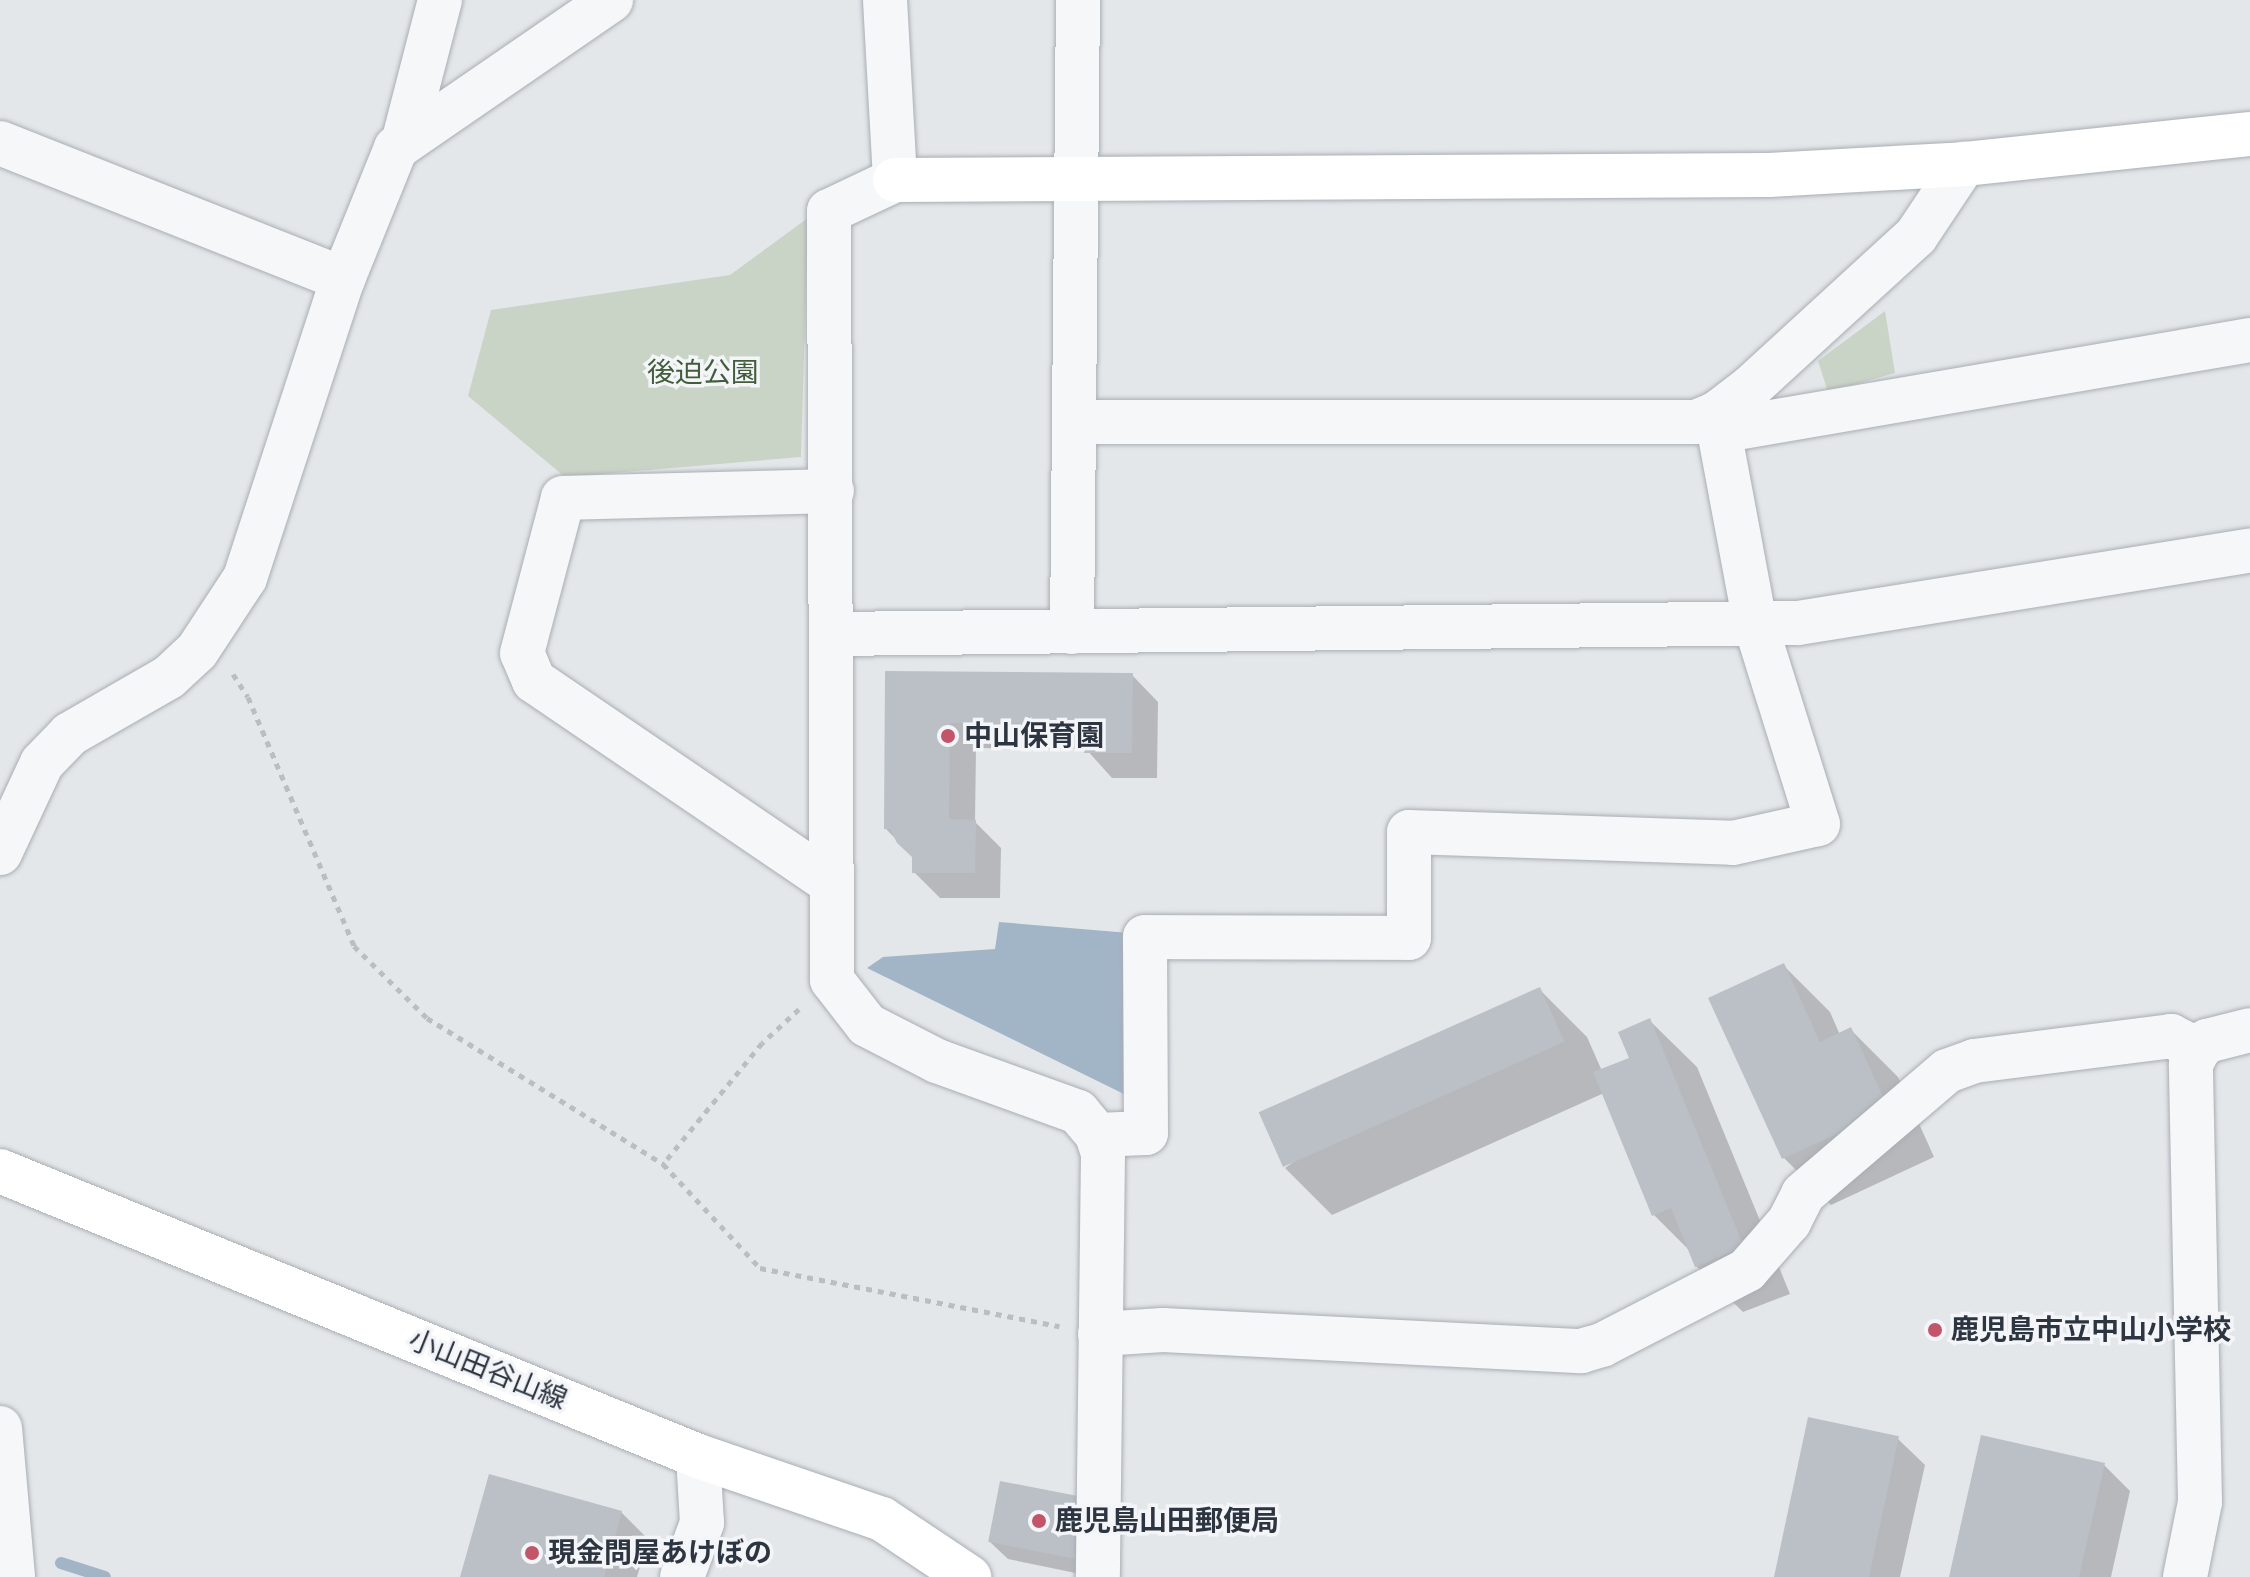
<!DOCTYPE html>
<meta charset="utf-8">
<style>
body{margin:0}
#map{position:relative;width:2250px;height:1577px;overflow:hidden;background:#e4e7ea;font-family:Signika,"Noto Sans JP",sans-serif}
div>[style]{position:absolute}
.green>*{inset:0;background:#cad4c6}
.water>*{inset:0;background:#a2b5c7}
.shadow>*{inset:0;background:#0003}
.stream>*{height:12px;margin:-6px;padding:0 6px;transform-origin:6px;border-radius:6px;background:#a2b5c7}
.building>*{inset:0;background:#bbc0c7;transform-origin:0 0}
.path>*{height:5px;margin-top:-2.5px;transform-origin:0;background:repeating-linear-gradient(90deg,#babdc2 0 6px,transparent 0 12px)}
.roads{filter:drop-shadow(0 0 2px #a9aeb4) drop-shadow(0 0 2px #a9aeb4)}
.street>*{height:44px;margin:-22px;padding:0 22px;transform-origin:22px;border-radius:22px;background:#f6f7f9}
.secondary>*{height:44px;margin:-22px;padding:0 22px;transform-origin:22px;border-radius:22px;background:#fff}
.dots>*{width:22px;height:22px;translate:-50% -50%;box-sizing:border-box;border:4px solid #f3f5f8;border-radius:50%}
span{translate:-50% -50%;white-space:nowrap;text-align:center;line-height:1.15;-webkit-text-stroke:7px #f3f5f8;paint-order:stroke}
.park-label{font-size:28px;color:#435c3b}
.poi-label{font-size:28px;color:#2d3541;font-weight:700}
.left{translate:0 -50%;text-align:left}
.street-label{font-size:28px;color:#2d3541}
</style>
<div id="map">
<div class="green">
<i style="clip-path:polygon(808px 218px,801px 457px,565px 477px,468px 396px,491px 310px,730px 275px)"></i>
<i style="clip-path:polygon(1885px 311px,1895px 373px,1828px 392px,1818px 361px)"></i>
</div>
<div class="water">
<i style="clip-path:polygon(999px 922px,1129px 933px,1128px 1096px,867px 968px,883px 957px,995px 949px)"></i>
</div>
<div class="shadow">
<i style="clip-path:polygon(887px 673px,1132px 675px,1158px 702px,1157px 778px,1112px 778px,1086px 749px,976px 748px,975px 822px,1001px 848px,1000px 898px,940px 898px,914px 872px,914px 858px,886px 829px)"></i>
<i style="clip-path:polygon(1783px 965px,1830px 1012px,1840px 1035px,1851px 1030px,1898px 1077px,1934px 1157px,1831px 1205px,1784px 1158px,1711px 999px)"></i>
<i style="clip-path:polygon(1540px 990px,1587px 1037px,1602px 1071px,1631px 1059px,1650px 1021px,1697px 1067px,1790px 1294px,1743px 1312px,1696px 1266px,1691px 1252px,1654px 1215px,1604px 1093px,1332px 1215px,1285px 1168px)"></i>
<i style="clip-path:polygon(1898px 1439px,1925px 1465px,1900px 1577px,1774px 1577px)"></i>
<i style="clip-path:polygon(2104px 1465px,2130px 1491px,2111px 1577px,1951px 1577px)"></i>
<i style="clip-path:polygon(1002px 1484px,1095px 1577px,1008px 1559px,990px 1542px)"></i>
<i style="clip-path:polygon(621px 1512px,648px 1539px,637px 1577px,462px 1577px)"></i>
</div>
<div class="stream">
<i style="left:61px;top:1563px;width:46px;rotate:17.7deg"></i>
</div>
<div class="building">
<i style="clip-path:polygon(885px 671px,1133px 673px,1132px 753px,1084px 753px,1084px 724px,950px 723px,949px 819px,976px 820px,975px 873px,912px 873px,912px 857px,897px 843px,890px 829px,884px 829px)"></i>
<i style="clip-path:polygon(1784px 963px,1820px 1042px,1851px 1027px,1889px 1110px,1782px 1159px,1708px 998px)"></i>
<i style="left:1540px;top:987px;width:60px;height:308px;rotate:66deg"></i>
<i style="clip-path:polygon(1650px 1018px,1744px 1247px,1695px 1267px,1671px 1208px,1652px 1216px,1593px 1072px,1629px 1058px,1618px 1032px)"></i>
<i style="left:1808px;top:1417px;width:93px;height:164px;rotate:12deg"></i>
<i style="clip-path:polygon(1981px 1435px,2105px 1463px,2079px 1577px,1949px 1577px)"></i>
<i style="clip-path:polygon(489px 1474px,622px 1511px,604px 1577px,460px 1577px)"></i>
<i style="left:1000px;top:1481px;width:91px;height:62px;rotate:11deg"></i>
</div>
<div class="path">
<i style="left:233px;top:674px;width:27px;rotate:57deg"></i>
<i style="left:248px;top:697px;width:271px;rotate:66.9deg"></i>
<i style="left:354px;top:946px;width:103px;rotate:44.6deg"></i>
<i style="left:427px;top:1018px;width:278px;rotate:31.7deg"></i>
<i style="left:799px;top:1009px;width:50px;rotate:137.4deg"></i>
<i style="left:762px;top:1043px;width:156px;rotate:129.3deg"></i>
<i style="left:663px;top:1164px;width:142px;rotate:47deg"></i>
<i style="left:760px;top:1268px;width:305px;rotate:11deg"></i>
</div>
<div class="roads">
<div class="street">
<i style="left:885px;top:0;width:180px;rotate:86.8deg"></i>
<i style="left:895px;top:180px;width:73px;rotate:154.8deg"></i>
<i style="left:829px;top:211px;width:769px;rotate:89.78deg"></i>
<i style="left:832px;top:980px;width:57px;rotate:52.1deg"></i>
<i style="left:867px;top:1025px;width:79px;rotate:27.2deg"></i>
<i style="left:937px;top:1061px;width:150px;rotate:19.9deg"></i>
<i style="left:1078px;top:1112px;width:30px;rotate:50deg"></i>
<i style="left:1097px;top:1135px;width:19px;rotate:72deg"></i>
<i style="left:1103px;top:1153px;width:424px;rotate:90.7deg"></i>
<i style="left:0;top:143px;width:369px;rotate:21.6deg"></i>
<i style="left:403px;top:143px;width:148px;rotate:-75.5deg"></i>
<i style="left:1075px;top:422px;width:621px"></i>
<i style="left:1696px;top:422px;width:22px;rotate:-22deg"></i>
<i style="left:1716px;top:414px;width:44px;rotate:-37.6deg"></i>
<i style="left:1751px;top:387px;width:224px;rotate:-42.5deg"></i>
<i style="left:1916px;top:236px;width:87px;rotate:-56.3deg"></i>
<i style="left:1719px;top:431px;width:539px;rotate:-9.72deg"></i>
<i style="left:1072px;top:632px;width:632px;rotate:-89.46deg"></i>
<i style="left:831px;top:634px;width:967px;rotate:-0.65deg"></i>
<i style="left:1798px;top:623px;width:458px;rotate:-9.1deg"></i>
<i style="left:0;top:853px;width:99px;rotate:-65deg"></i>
<i style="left:42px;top:763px;width:40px;rotate:-46deg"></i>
<i style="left:70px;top:734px;width:114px;rotate:-29.9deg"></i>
<i style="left:169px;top:677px;width:38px;rotate:-43deg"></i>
<i style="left:197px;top:651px;width:87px;rotate:-56.7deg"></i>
<i style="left:245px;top:578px;width:315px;rotate:-71.9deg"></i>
<i style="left:343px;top:279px;width:141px;rotate:-68deg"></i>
<i style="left:396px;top:148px;width:261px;rotate:-34.5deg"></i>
<i style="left:830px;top:882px;width:358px;rotate:-145.8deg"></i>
<i style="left:534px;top:681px;width:30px;rotate:-113deg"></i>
<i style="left:522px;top:653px;width:160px;rotate:-75.2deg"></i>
<i style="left:563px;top:498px;width:269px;rotate:-1.5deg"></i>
<i style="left:1097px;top:1135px;width:49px;rotate:-2.3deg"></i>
<i style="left:1146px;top:1133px;width:196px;rotate:-90.3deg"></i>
<i style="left:1145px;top:937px;width:264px;rotate:0.2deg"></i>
<i style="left:1409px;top:938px;width:106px;rotate:-90deg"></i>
<i style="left:1409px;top:832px;width:324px;rotate:1.9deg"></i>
<i style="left:1733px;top:843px;width:87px;rotate:-12.6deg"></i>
<i style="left:1818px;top:824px;width:211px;rotate:-107.4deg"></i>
<i style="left:1755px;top:623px;width:213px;rotate:-100.6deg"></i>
<i style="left:1100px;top:1334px;width:63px;rotate:-3.6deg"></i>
<i style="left:1163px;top:1330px;width:419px;rotate:2.9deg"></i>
<i style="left:1581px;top:1351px;width:22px;rotate:-16deg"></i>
<i style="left:1602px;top:1345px;width:163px;rotate:-27.3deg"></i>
<i style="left:1747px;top:1270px;width:64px;rotate:-48.8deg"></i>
<i style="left:1789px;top:1222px;width:31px;rotate:-63deg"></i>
<i style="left:1803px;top:1194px;width:189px;rotate:-40.5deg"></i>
<i style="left:1947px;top:1071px;width:29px;rotate:-20deg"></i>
<i style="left:1974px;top:1061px;width:199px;rotate:-7.2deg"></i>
<i style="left:2171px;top:1036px;width:30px;rotate:27deg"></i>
<i style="left:0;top:1428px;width:150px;rotate:85deg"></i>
<i style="left:682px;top:1577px;width:58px;rotate:-69.7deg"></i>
<i style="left:702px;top:1523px;width:67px;rotate:-93.4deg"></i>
<i style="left:2185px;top:1577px;width:76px;rotate:-78.7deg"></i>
<i style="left:2200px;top:1502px;width:438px;rotate:-91.2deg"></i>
<i style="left:2191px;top:1064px;width:16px;rotate:-63deg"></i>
<i style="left:2198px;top:1050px;width:13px;rotate:-45deg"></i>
<i style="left:2207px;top:1041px;width:44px;rotate:-14.3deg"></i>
</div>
<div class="secondary">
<i style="left:895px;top:180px;width:874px;rotate:-0.33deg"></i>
<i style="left:1769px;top:175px;width:195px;rotate:-3.2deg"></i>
<i style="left:1964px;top:164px;width:288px;rotate:-6deg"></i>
<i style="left:0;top:1171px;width:754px;rotate:22.21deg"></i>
<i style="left:698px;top:1456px;width:194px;rotate:18.9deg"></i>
<i style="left:882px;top:1519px;width:105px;rotate:33.7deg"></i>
</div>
</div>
<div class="dots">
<i style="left:948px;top:736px;background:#c3556a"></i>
<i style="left:1935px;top:1330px;background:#c3556a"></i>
<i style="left:1039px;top:1521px;background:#c3556a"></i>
<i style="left:532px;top:1553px;background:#c3556a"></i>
</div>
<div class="park-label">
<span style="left:703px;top:373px">後迫公園</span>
</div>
<div class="poi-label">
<span class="left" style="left:964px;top:736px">中山保育園</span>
<span class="left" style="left:1951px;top:1330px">鹿児島市立中山小学校</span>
<span class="left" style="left:1055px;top:1521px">鹿児島山田郵便局</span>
<span class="left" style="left:548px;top:1553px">現金問屋あけぼの</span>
</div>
<div class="street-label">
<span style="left:488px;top:1370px;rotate:22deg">小山田谷山線</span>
</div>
</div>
